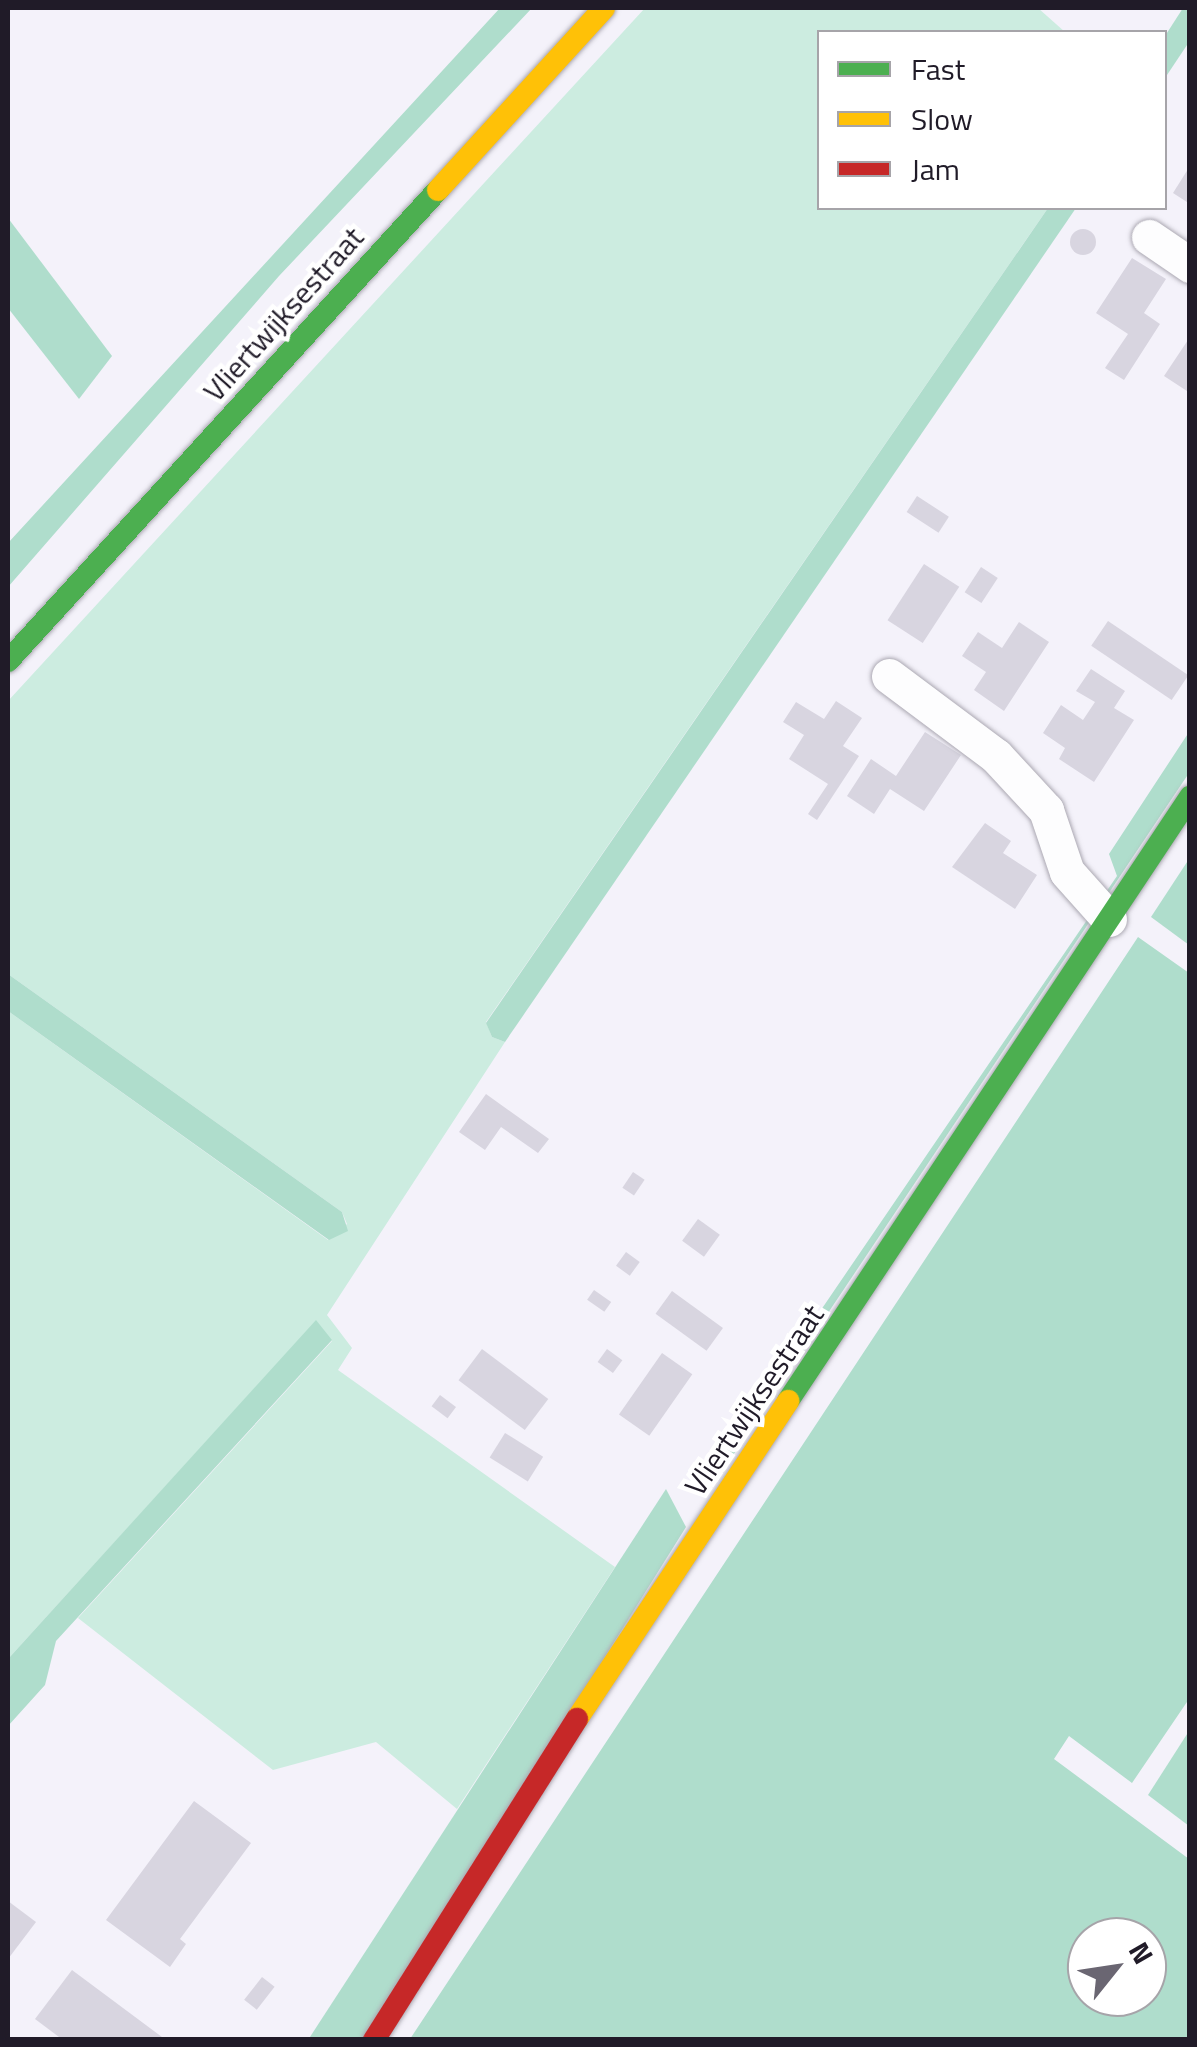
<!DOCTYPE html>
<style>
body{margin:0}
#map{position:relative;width:1197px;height:2047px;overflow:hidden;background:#f4f2fa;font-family:"Titillium Web",sans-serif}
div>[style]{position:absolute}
.green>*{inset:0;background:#ccece0}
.forest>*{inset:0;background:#afddcc}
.building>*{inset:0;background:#d8d5e0;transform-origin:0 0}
.round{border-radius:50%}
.roads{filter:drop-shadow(0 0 2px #aba8b2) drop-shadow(0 0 2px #aba8b2)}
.street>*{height:35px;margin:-17.5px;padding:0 17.5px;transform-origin:17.5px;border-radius:17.5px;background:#fdfdfe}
.fast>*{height:22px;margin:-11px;padding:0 11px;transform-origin:11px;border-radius:11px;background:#4caf50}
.slow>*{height:22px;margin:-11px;padding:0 11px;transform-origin:11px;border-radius:11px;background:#ffc107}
.jam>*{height:22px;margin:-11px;padding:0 11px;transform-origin:11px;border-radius:11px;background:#c62828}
span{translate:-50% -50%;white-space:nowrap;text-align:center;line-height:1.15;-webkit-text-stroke:9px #fff;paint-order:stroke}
.street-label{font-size:30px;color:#201b28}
.frame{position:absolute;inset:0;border:10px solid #201b28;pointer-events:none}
.legend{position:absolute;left:817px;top:30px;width:350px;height:180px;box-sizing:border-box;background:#fff;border:2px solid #a6a4a9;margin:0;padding:12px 18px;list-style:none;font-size:30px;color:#201b28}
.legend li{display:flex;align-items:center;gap:20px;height:50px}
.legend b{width:50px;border:2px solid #a6a4a9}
.north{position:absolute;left:1067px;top:1917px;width:100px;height:100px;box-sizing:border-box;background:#fff;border:2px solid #a6a4a9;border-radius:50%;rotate:60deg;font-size:28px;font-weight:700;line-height:40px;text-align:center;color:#201b28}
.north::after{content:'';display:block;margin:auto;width:35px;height:45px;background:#6a6672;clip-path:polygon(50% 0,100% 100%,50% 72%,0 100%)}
</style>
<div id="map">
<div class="green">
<i style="clip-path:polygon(645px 8px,1038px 8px,1065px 32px,820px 32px,820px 208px,1048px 208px,486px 1022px,492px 1037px,505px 1042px,327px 1315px,352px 1348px,338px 1370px,615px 1567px,457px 1809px,376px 1742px,273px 1770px,78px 1618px,332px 1341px,316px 1321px,8px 1659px,8px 1011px,328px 1240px,347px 1224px,342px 1212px,8px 974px,8px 701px)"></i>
</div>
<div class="forest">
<i style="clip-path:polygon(500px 8px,532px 8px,279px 276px,8px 587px,8px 543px)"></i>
<i style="clip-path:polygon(1183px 8px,1189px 8px,1189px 42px,1165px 78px,1165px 36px)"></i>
<i style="clip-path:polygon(1048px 208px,1076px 208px,505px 1042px,492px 1037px,486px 1023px)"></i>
<i style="clip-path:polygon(8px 218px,112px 356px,79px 399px,8px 308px)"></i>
<i style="clip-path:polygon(1189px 732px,1189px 773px,719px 1476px,707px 1477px,1117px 876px,1109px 854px)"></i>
<i style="clip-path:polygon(1189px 859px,1189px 945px,1151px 917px)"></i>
<i style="clip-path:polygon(evenodd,1138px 937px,1189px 973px,1189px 1699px,1132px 1783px,1069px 1736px,1054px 1759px,1189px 1859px,1189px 2039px,410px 2039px,1138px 937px,1087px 1937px,1147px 1937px,1147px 1997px,1087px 1997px,1087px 1937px)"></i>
<i style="clip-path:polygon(8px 974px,342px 1212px,348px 1231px,329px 1240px,8px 1011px)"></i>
<i style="clip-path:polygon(316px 1320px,332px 1340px,56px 1641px,45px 1685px,8px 1726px,8px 1659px)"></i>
<i style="clip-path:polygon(666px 1489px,686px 1527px,366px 2039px,308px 2040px)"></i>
<i style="clip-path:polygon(1189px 1731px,1189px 1826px,1148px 1795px)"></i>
</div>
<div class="building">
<i style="clip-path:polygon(1190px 166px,1190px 204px,1173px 193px)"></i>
<i class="round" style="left:1070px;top:229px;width:26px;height:26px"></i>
<i style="clip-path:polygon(1132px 258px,1166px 279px,1144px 313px,1160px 324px,1124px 380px,1105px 368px,1128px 334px,1096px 313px)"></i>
<i style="clip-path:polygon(1190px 337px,1190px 393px,1164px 376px)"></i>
<i style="left:917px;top:496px;width:38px;height:19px;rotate:33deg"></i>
<i style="left:924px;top:564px;width:42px;height:67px;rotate:33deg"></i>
<i style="left:981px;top:567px;width:20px;height:30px;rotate:33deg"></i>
<i style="left:1108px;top:621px;width:97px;height:30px;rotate:34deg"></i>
<i style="clip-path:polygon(1019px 622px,1049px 642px,1004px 711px,974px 690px,986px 672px,962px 656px,978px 632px,1002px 648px)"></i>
<i style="clip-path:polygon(1091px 669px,1125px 691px,1114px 708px,1134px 720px,1094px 782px,1059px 759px,1065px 748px,1043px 733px,1061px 705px,1083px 720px,1095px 702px,1076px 691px)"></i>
<i style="clip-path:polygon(836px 701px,862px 718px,843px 746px,859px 756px,817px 820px,808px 814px,828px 784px,789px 759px,804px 735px,783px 722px,796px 702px,824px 719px)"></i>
<i style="clip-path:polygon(925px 732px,961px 755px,924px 811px,890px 789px,874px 814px,847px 796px,871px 759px,896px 776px)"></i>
<i style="clip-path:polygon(985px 823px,1011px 841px,1003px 853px,1037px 875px,1015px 909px,952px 867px)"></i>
<i style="clip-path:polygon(486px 1094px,549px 1139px,538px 1153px,501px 1127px,485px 1150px,459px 1132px)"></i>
<i style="left:633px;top:1172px;width:14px;height:19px;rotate:34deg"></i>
<i style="left:698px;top:1219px;width:27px;height:27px;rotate:36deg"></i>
<i style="left:626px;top:1252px;width:17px;height:17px;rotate:36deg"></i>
<i style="left:594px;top:1290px;width:21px;height:12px;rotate:35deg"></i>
<i style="left:672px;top:1291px;width:63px;height:28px;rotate:36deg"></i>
<i style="left:482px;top:1349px;width:83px;height:39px;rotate:37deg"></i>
<i style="left:607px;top:1349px;width:19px;height:16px;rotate:36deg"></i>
<i style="left:662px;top:1353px;width:37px;height:75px;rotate:35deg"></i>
<i style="left:440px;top:1395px;width:20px;height:14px;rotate:37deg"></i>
<i style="left:505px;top:1433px;width:45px;height:29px;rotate:32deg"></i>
<i style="clip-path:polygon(194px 1801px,251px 1843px,180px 1939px,186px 1944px,170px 1967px,106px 1920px)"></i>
<i style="clip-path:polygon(8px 1901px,36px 1922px,8px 1959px)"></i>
<i style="clip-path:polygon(72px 1970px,166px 2040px,63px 2040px,35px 2019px)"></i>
<i style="left:262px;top:1977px;width:16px;height:29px;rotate:38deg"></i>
</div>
<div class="roads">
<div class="street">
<i style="left:1149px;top:237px;width:50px;rotate:34.3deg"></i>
<i style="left:889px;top:676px;width:134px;rotate:36.8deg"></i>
<i style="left:996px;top:756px;width:74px;rotate:47.2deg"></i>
<i style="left:1046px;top:810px;width:65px;rotate:71.3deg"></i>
<i style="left:1067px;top:872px;width:63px;rotate:48.2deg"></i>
</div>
<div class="fast">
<i style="left:8px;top:661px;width:638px;rotate:-47.61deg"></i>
<i style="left:788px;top:1401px;width:726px;rotate:-56.35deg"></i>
</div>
<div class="slow">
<i style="left:438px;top:190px;width:246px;rotate:-47.6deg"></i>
<i style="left:577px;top:1719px;width:382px;rotate:-56.4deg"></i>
</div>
<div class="jam">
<i style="left:374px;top:2040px;width:380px;rotate:-57.7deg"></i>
</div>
</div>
<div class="street-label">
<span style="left:283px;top:314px;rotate:-48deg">Vliertwijksestraat</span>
<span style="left:754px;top:1400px;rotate:-56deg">Vliertwijksestraat</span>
</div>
<div class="frame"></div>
<ul class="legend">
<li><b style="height:12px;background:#4caf50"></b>Fast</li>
<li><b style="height:12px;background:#ffc107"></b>Slow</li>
<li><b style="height:12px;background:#c62828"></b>Jam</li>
</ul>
<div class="north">N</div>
</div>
